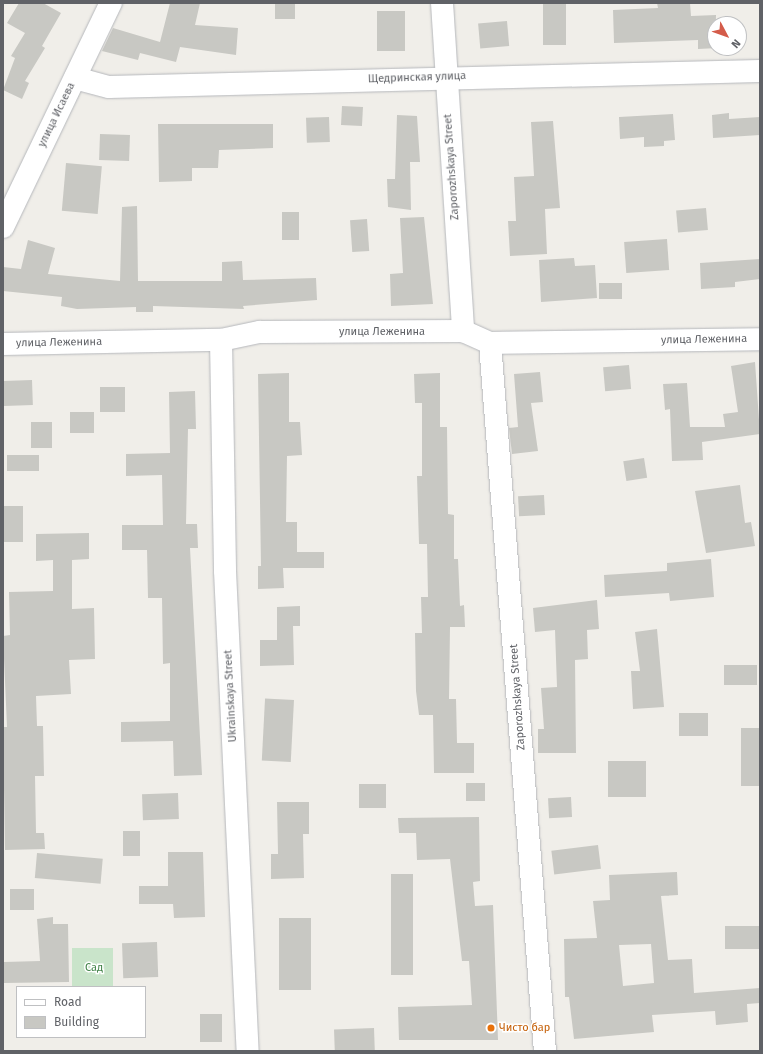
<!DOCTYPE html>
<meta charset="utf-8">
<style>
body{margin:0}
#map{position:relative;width:763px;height:1054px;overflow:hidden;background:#f0eee9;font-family:"Fira Sans",sans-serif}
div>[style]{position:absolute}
.green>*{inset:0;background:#c9e4ca;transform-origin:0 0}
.building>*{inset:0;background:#c8c8c3;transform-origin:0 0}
.roads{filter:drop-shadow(0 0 1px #b5b7bb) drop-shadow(0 0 1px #b5b7bb)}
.street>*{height:22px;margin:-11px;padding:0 11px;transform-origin:11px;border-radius:11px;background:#fff}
.dots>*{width:11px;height:11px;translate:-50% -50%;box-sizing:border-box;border:2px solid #fff;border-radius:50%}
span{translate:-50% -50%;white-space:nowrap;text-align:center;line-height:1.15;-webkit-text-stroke:3px #fff;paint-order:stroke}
.street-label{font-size:11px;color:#606267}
.park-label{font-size:11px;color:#428349}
.food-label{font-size:11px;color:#c56008}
.left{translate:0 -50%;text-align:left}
.frame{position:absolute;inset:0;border:4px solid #606267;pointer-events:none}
.legend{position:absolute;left:16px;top:986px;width:130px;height:52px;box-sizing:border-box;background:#fff;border:1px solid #bfc0c2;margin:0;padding:5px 7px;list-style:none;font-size:12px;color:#606267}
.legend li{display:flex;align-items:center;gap:8px;height:20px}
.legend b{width:20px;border:1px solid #bfc0c2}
.north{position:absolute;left:707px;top:16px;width:40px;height:40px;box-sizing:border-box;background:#fff;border:1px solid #bfc0c2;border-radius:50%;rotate:131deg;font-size:11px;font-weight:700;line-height:16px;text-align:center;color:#606267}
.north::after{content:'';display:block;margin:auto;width:14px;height:18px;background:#d45c4a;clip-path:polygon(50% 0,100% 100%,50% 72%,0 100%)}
</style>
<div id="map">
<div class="green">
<i style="left:113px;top:948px;width:39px;height:41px;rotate:90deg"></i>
</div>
<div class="building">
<i style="clip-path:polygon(19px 3px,43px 3px,61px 13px,42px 46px,45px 48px,25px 81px,29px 83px,22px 99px,3px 90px,15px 58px,11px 56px,25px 33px,7px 23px)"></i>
<i style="clip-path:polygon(170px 3px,200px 3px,195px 25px,238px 28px,236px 55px,180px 47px,176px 62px,140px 53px,138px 60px,102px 51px,113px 28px,160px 42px)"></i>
<i style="left:275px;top:3px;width:20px;height:16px"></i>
<i style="left:543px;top:3px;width:23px;height:42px"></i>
<i style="clip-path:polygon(657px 3px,690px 3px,691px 16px,716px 15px,715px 48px,718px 48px,698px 49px,698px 40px,614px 43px,613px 10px,658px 8px)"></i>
<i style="left:377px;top:11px;width:28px;height:40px"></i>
<i style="left:507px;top:21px;width:25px;height:29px;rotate:85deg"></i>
<i style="left:342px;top:106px;width:21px;height:19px;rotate:3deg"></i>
<i style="clip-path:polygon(729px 113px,729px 119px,760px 117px,760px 135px,713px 138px,712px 115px)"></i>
<i style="clip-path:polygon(673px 114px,675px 140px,664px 141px,664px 146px,644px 147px,644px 137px,620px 139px,619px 117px)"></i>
<i style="clip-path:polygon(397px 115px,417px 116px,420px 162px,410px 162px,411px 210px,388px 207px,387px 179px,395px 179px)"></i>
<i style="left:329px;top:117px;width:25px;height:23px;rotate:88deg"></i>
<i style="clip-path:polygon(553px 121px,560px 208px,545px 209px,547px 254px,510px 256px,508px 221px,516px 221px,514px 177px,534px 176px,531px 122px)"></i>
<i style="clip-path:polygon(158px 124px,273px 124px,273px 148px,219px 150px,218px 168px,192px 168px,192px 181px,159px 182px)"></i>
<i style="left:100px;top:134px;width:30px;height:26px;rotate:2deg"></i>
<i style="left:66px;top:163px;width:36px;height:48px;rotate:5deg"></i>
<i style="clip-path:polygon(137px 206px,138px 281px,222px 281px,222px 262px,242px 261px,243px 280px,316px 278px,317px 300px,243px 306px,244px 309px,153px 306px,153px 312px,136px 312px,136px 307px,77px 309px,61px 306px,62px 297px,3px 291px,3px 267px,21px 269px,28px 240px,55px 248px,48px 274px,120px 281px,122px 207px)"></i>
<i style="left:706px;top:208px;width:22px;height:30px;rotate:85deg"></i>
<i style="left:282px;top:212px;width:17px;height:28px"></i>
<i style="clip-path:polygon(424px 217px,433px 304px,391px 306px,390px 274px,403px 273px,400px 218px)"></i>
<i style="left:367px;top:219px;width:32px;height:17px;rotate:86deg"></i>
<i style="left:667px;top:239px;width:31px;height:43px;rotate:86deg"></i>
<i style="clip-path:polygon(574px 258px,575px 266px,595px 265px,597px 298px,541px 302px,539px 260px)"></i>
<i style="clip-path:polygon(760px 259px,760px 279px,735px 282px,735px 287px,701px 289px,700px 263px)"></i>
<i style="left:622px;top:283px;width:16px;height:23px;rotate:90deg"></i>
<i style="clip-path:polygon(755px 362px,760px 434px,702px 442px,703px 460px,672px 461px,670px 409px,665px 410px,663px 384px,687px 383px,690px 427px,725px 427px,723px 414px,738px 412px,731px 366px)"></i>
<i style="left:629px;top:365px;width:24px;height:26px;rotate:85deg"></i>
<i style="clip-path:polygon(540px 372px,543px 402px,531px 403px,538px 451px,512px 454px,509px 428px,518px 427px,514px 374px)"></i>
<i style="clip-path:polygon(289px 373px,289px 422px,300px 422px,302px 455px,287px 456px,286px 522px,297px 522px,297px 552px,324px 552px,324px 568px,283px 568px,284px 588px,258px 589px,258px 566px,261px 566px,258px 374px)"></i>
<i style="clip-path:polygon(440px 373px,440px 427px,447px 427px,448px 514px,454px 515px,454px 559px,458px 559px,460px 606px,464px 605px,465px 627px,450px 627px,449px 699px,456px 699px,457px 743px,474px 743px,474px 773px,434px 773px,433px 715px,419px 715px,416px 691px,415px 633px,422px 633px,421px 597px,428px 597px,427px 544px,419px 544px,417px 476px,422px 476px,422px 403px,415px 403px,414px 374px)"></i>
<i style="left:32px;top:380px;width:25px;height:29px;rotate:88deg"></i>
<i style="left:100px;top:387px;width:25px;height:25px"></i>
<i style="clip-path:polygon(195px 391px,196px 429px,188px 429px,186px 524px,197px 524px,198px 548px,190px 548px,202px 775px,174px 776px,173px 741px,121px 742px,121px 722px,170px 721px,170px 663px,163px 664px,162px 598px,148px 598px,147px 550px,122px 550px,122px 525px,163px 525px,162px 475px,126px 476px,126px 454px,170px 453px,169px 392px)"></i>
<i style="left:70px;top:412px;width:24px;height:21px"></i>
<i style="left:52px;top:422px;width:26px;height:21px;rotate:90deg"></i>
<i style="left:7px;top:455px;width:32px;height:16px"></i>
<i style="left:644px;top:458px;width:20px;height:21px;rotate:81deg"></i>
<i style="clip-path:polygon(740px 485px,745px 523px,751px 522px,755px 546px,706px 553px,695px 491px)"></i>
<i style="left:544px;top:495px;width:20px;height:26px;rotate:87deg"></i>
<i style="left:3px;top:506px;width:20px;height:36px"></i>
<i style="clip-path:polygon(89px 533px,89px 559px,72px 560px,72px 609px,94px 608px,95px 659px,69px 660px,71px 694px,36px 696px,37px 726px,43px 726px,44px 776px,35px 776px,36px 833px,44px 833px,45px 849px,5px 850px,3px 727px,7px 727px,3px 636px,10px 635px,9px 592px,53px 591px,53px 560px,36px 561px,36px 534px)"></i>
<i style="clip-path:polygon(711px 559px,714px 597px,670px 601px,669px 593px,605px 597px,604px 575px,667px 571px,667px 563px)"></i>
<i style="clip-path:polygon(597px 600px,599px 629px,587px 630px,588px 659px,575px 660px,576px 753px,538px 753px,538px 729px,544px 729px,541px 688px,557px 687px,555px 630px,535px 632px,533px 608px)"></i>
<i style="clip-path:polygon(300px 606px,300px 626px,293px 626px,294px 665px,260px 666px,260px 640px,277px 640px,277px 607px)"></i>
<i style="clip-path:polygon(657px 629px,664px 707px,633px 709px,631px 671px,640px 671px,635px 632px)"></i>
<i style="left:757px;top:665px;width:20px;height:33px;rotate:90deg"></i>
<i style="left:294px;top:700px;width:62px;height:29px;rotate:93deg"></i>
<i style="left:708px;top:713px;width:23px;height:29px;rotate:90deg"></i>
<i style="left:760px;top:728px;width:58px;height:19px;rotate:90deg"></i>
<i style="left:608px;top:761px;width:38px;height:36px"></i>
<i style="left:466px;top:783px;width:19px;height:18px"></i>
<i style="left:359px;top:784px;width:27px;height:24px"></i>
<i style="left:178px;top:793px;width:26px;height:36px;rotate:88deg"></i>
<i style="left:571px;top:797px;width:20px;height:23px;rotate:87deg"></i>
<i style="clip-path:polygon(277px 802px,309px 802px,309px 834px,303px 834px,304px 878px,271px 879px,271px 854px,278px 854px)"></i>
<i style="clip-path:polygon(479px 817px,480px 881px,473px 882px,475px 906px,493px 905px,498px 1040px,399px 1040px,398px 1007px,472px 1005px,469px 961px,462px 961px,450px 859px,417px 860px,416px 833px,399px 833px,398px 818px)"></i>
<i style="left:123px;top:831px;width:17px;height:25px"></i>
<i style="left:598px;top:845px;width:24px;height:47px;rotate:83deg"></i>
<i style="clip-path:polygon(168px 852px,203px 852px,205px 917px,174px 918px,173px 904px,139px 904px,139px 886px,168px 886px)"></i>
<i style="left:37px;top:853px;width:66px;height:25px;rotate:5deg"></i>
<i style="clip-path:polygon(evenodd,677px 872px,678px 895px,661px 896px,668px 960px,692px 959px,694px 993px,760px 988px,760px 1003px,747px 1004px,748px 1022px,716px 1025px,715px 1011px,652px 1015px,654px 1032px,574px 1039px,569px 997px,565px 997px,564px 939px,597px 938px,593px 901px,610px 900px,609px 875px,677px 872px,651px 944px,654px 983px,623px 986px,619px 945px,651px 944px)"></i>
<i style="left:391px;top:874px;width:22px;height:101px"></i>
<i style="left:10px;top:889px;width:24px;height:21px"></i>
<i style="clip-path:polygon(53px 917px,53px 924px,68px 924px,69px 982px,4px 983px,4px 962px,40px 961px,37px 919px)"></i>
<i style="left:279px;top:918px;width:32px;height:72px"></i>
<i style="left:760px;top:926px;width:23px;height:35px;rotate:90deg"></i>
<i style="left:157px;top:942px;width:35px;height:35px;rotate:88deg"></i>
<i style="left:200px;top:1014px;width:22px;height:28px"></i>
<i style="left:374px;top:1028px;width:23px;height:40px;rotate:88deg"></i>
</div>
<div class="roads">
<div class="street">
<i style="left:442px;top:3px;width:329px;rotate:86.3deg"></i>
<i style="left:75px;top:78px;width:35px;rotate:15deg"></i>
<i style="left:109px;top:87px;width:651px;rotate:-1.41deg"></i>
<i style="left:3px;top:227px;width:249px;rotate:-64.3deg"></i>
<i style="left:221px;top:340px;width:231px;rotate:89deg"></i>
<i style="left:225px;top:571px;width:481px;rotate:87.3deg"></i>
<i style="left:490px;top:343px;width:710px;rotate:85.56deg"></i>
<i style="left:3px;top:344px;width:218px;rotate:-1.1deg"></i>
<i style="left:221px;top:340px;width:40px;rotate:-12deg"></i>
<i style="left:260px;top:332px;width:203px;rotate:-0.3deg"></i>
<i style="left:463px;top:331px;width:30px;rotate:24deg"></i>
<i style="left:490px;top:343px;width:270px;rotate:-0.8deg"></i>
</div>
</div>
<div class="dots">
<i style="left:491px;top:1028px;background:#e8710a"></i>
</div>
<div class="street-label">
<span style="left:417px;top:78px;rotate:-2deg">Щедринская улица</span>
<span style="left:57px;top:115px;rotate:-64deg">улица Исаева</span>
<span style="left:452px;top:167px;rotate:-94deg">Zaporozhskaya Street</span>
<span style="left:382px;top:332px">улица Леженина</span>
<span style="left:704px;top:340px;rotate:-1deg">улица Леженина</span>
<span style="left:59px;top:343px;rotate:-1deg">улица Леженина</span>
<span style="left:231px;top:696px;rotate:-93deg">Ukrainskaya Street</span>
<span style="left:518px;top:697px;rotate:-94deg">Zaporozhskaya Street</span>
</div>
<div class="park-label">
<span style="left:94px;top:968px">Сад</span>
</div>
<div class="food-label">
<span class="left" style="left:499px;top:1028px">Чисто бар</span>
</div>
<div class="frame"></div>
<ul class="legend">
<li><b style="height:5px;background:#fff"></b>Road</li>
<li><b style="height:11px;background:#c8c8c3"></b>Building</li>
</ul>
<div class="north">N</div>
</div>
